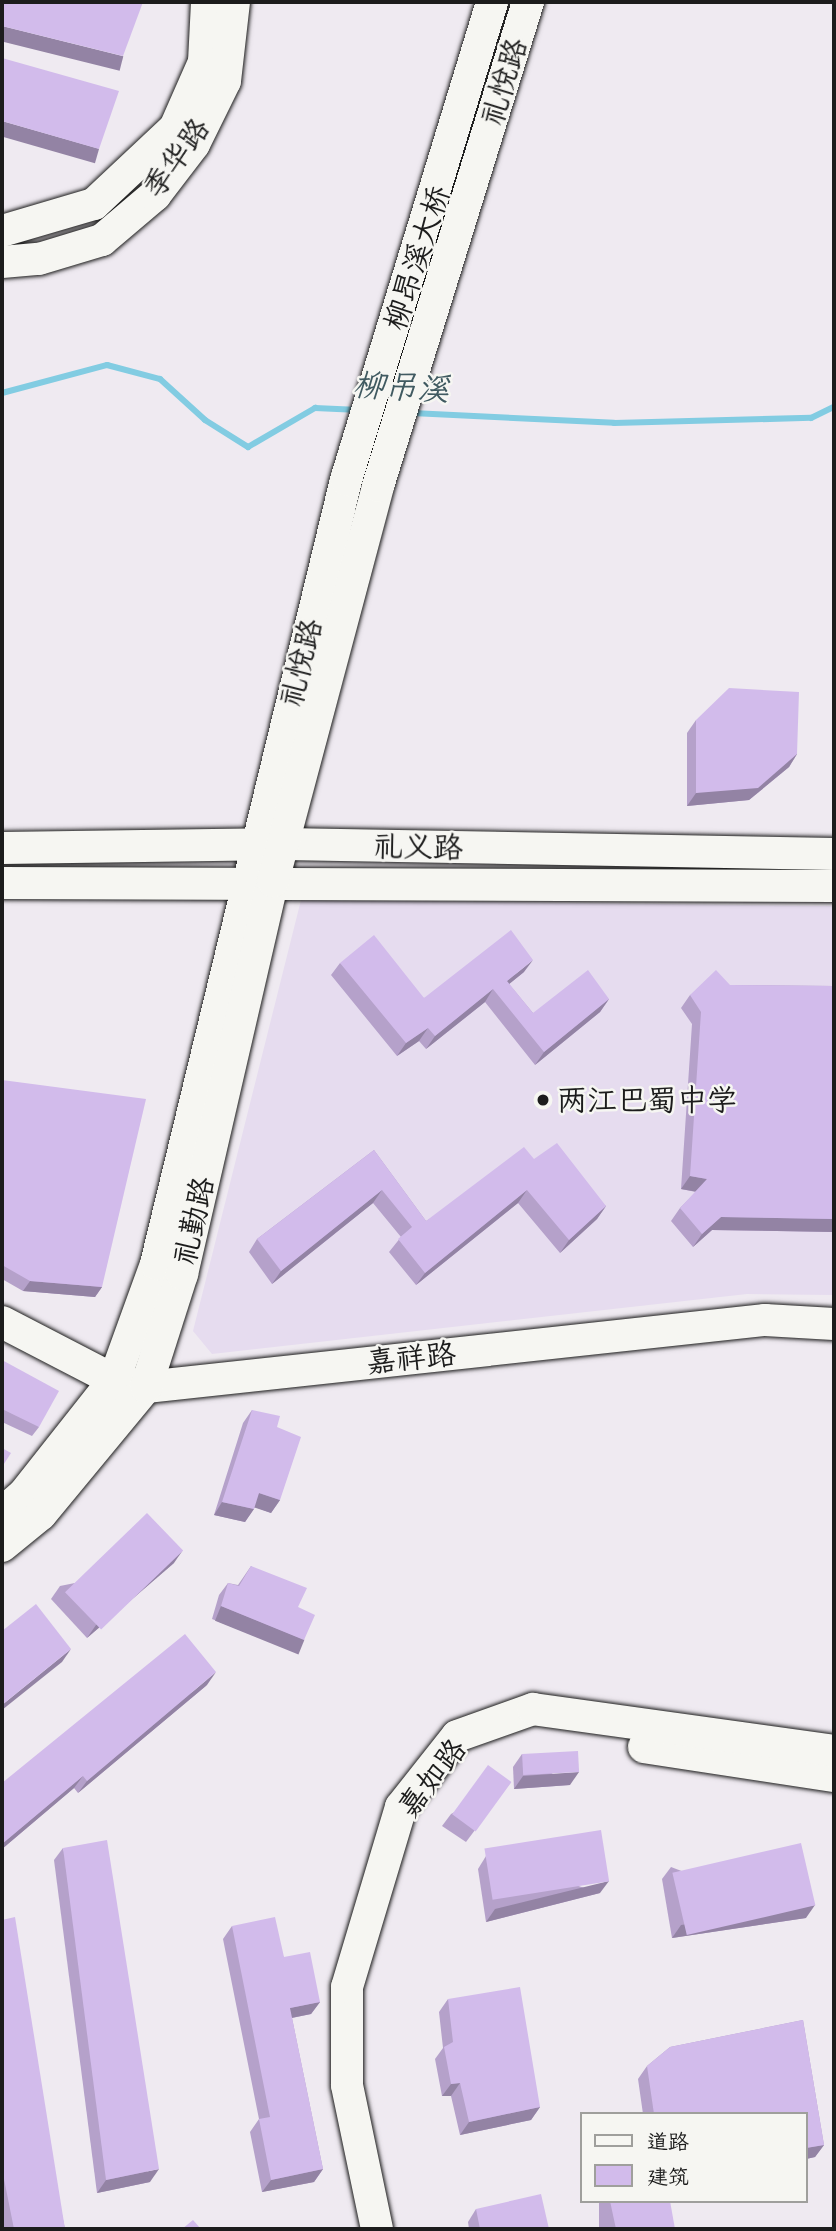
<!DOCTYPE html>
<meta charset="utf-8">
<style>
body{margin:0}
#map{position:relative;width:836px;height:2231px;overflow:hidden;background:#efeaf1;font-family:Caveat,"LXGW WenKai TC",sans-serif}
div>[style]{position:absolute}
.built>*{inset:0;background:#e6dcef}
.stream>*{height:6px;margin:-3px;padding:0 3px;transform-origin:3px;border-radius:3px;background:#82cce2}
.roads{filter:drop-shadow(0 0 2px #1c1c1c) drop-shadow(0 0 2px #1c1c1c)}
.secondary>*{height:32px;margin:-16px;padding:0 16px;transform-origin:16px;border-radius:16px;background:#f6f6f2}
.wall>*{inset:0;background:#b5a1ca;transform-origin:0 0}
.shaded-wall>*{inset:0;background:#9383a4;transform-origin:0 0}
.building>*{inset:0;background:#d2bbeb;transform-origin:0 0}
.dots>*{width:19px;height:19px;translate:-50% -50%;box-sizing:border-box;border:4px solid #f6f6f2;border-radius:50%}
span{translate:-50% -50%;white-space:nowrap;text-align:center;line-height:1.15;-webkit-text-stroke:5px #f6f6f2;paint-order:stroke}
.street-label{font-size:30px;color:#1c1c1c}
.poi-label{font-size:30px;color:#1c1c1c}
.left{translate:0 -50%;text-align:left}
.water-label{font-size:32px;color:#405a61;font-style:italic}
.frame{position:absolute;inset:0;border:4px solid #1c1c1c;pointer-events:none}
.legend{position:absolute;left:580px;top:2112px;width:228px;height:91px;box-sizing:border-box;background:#f6f6f2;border:2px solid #9f9f9c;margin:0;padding:9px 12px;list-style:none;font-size:21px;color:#1c1c1c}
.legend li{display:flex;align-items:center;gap:14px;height:35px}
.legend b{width:35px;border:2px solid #9f9f9c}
</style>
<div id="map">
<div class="built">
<i style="clip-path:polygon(301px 900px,834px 906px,834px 1295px,747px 1294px,212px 1354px,193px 1331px)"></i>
</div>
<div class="stream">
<i style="left:2px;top:393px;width:109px;rotate:-14.9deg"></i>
<i style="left:107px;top:365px;width:55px;rotate:14.8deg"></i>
<i style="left:160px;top:379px;width:61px;rotate:42.3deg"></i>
<i style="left:205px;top:420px;width:51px;rotate:32.1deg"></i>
<i style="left:248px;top:447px;width:78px;rotate:-30.2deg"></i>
<i style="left:315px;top:408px;width:44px;rotate:2.6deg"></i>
<i style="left:412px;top:413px;width:202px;rotate:2.8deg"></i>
<i style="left:614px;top:423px;width:197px;rotate:-1.5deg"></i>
<i style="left:811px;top:418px;width:25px;rotate:-26deg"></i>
</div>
<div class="roads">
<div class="secondary">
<i style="left:2px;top:231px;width:96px;rotate:-16.4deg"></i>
<i style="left:94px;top:204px;width:111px;rotate:-43.2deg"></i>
<i style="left:175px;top:128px;width:72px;rotate:-66.3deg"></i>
<i style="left:204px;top:62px;width:60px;rotate:-87.1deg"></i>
<i style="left:2px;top:262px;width:37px;rotate:-5deg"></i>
<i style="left:39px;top:259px;width:66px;rotate:-16.8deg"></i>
<i style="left:102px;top:240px;width:70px;rotate:-40.3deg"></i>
<i style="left:155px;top:195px;width:64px;rotate:-52.6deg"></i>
<i style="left:194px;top:144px;width:70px;rotate:-63.8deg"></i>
<i style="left:225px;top:81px;width:80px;rotate:-83.5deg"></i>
<i style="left:2px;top:848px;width:282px;rotate:-0.8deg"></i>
<i style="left:284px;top:844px;width:550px;rotate:1.04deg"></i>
<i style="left:2px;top:883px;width:832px;rotate:0.21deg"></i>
<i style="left:2px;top:1322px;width:126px;rotate:27.4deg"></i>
<i style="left:114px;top:1380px;width:33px;rotate:12deg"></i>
<i style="left:146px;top:1387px;width:623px;rotate:-6.18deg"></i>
<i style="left:765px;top:1320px;width:69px;rotate:3.3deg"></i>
<i style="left:2px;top:1513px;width:29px;rotate:-41deg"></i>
<i style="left:24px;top:1494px;width:145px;rotate:-51.7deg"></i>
<i style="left:114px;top:1380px;width:123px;rotate:-70.1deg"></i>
<i style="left:156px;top:1264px;width:807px;rotate:-76.38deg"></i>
<i style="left:346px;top:480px;width:500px;rotate:-73deg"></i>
<i style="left:2px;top:1546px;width:50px;rotate:-39.4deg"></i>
<i style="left:41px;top:1514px;width:165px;rotate:-50.4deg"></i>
<i style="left:146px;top:1387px;width:119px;rotate:-72.3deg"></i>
<i style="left:182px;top:1274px;width:403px;rotate:-77deg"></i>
<i style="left:273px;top:881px;width:409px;rotate:-75.1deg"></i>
<i style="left:378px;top:486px;width:507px;rotate:-72.78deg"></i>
<i style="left:644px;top:1747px;width:192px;rotate:8.7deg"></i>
<i style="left:377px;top:2229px;width:147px;rotate:-101.8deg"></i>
<i style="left:347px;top:2085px;width:98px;rotate:-90deg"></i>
<i style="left:347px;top:1987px;width:188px;rotate:-73.3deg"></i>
<i style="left:401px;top:1807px;width:90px;rotate:-51.7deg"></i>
<i style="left:457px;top:1736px;width:81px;rotate:-19.6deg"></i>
<i style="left:533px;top:1709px;width:304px;rotate:7.9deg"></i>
</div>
</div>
<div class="wall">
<i style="clip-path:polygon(696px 720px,797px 754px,789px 767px,749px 800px,687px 806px,687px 733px)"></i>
<i style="clip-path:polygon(340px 963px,424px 998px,524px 972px,509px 984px,533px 1013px,609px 999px,600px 1012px,535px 1065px,485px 1002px,426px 1049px,419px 1041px,397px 1056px,331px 975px)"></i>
<i style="clip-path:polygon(730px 985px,834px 986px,834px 1232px,712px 1230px,693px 1247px,671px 1221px,680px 1208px,696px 1192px,681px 1189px,692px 1024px,681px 1008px,690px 995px)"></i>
<i style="clip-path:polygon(2px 1080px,102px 1287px,95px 1297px,23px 1291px,2px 1279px)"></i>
<i style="clip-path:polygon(374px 1150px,426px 1221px,534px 1159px,606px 1206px,597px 1219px,560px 1253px,518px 1203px,416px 1285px,389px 1252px,401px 1237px,373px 1203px,272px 1284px,249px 1252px,257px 1239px)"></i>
<i style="clip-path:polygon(2px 1360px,39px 1427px,32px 1436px,2px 1422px)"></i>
<i style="clip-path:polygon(252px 1410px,277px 1427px,280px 1500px,271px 1513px,255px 1507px,245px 1522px,214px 1515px,243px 1423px)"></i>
<i style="clip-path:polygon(174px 1563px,87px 1638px,51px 1599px,60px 1586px)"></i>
<i style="clip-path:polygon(251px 1566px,298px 1607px,304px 1640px,295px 1652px,212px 1619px,219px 1595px,228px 1583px,238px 1585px)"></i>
<i style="clip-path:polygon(207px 1685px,78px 1793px,74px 1788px,2px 1849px,2px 1783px)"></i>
<i style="clip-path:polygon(522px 1754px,570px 1785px,514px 1789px,513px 1767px)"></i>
<i style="clip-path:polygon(511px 1782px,466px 1842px,442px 1826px,451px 1814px)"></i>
<i style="clip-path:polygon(63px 1848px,150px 2182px,97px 2193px,54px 1860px)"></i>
<i style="clip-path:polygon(486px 1856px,600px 1893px,486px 1922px,478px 1869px)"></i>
<i style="clip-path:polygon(671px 1867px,806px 1918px,672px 1938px,662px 1879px)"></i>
<i style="clip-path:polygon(2px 1920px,65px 2229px,3px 2229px)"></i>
<i style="clip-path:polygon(232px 1926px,284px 1957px,320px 2002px,311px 2014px,292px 2018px,323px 2169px,314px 2182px,262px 2192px,250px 2132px,259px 2119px,223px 1939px)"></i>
<i style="clip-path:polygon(448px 1999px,540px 2107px,531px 2120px,460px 2135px,451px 2096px,442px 2096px,435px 2059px,443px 2048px,439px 2012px)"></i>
<i style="clip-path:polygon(803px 2020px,824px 2145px,815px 2157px,806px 2159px,806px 2114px,643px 2114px,638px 2079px,647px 2066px,670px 2047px)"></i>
<i style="left:599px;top:2201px;width:71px;height:28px"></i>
<i style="clip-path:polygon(476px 2209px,549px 2229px,469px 2229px,468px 2222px)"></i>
</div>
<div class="shaded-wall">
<i style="left:2px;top:26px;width:125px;height:15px;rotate:14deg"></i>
<i style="left:2px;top:121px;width:101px;height:15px;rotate:16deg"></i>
<i style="clip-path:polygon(797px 754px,789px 767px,749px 800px,687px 806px,696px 793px)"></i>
<i style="clip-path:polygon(533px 960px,524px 972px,498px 993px,507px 981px)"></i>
<i style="clip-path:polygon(493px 989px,485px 1002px,426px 1049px,435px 1036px)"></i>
<i style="clip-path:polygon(609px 999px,600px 1012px,535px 1065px,544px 1052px)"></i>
<i style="clip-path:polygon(428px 1028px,419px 1041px,397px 1056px,406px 1043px)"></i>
<i style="clip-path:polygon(690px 1176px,707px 1179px,698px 1192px,681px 1189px)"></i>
<i style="clip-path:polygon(382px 1190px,373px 1203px,272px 1284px,281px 1271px)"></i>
<i style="clip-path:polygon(527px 1190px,518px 1203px,416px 1285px,425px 1273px)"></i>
<i style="clip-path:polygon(606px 1206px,597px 1219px,560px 1253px,569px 1240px)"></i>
<i style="clip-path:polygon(721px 1217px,834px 1219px,834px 1232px,712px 1230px,693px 1247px,702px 1234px)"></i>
<i style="clip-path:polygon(30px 1281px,102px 1287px,95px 1297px,23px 1291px)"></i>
<i style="clip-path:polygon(259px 1493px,280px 1500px,271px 1513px,250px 1506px)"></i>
<i style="clip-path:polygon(222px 1502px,254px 1509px,245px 1522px,214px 1515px)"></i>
<i style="clip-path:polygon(183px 1550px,174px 1563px,87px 1638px,96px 1625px)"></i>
<i style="left:221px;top:1606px;width:90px;height:16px;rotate:22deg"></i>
<i style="clip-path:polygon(71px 1649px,62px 1662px,2px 1710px,2px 1705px)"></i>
<i style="clip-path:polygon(216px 1672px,207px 1685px,78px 1793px,87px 1781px)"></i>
<i style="clip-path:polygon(579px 1772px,570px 1785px,514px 1789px,523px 1776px)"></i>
<i style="clip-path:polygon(83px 1776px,74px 1788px,2px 1849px,2px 1844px)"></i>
<i style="clip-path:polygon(609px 1881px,600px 1893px,486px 1922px,495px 1909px)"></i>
<i style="clip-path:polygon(815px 1905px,806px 1918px,672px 1938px,681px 1925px)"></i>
<i style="clip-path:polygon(320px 2002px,311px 2014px,281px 2020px,290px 2008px)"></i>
<i style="clip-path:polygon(460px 2083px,451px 2096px,442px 2096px,451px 2084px)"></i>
<i style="clip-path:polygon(540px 2107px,531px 2120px,460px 2135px,469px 2122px)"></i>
<i style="clip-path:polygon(824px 2145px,815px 2157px,806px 2159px,806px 2148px)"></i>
<i style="clip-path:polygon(159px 2169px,150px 2182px,97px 2193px,106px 2180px)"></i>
<i style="clip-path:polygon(323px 2169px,314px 2182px,262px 2192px,271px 2180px)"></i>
</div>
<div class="building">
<i style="clip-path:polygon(2px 2px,143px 2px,123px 56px,2px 26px)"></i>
<i style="clip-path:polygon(2px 58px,119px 91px,99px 149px,2px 121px)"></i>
<i style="clip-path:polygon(729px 688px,799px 692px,797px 754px,758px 788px,696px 793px,696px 720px)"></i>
<i style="clip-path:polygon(511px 930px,533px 960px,507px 981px,533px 1013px,588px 970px,609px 999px,544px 1052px,493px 989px,435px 1036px,428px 1028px,406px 1043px,340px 963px,374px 935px,424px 998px)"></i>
<i style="clip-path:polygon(716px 970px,730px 985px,834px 986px,834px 1219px,721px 1217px,702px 1234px,680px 1208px,707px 1179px,690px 1176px,701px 1012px,690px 995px)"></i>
<i style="clip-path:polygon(2px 1080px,146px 1099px,102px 1287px,30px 1281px,2px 1265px)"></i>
<i style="clip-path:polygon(557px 1143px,606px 1206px,569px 1240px,527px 1190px,425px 1273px,398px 1239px,412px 1227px,382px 1190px,281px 1271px,257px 1239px,374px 1150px,426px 1221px,524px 1147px,534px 1159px)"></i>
<i style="clip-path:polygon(2px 1360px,59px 1391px,39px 1427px,2px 1409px)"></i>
<i style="clip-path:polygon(252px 1410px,280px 1416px,277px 1427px,301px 1437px,280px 1500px,259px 1493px,254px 1509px,222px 1502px)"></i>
<i style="clip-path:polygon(2px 1448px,11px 1453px,2px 1467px)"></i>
<i style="left:147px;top:1513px;width:52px;height:114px;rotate:46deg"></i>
<i style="clip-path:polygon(251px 1566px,307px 1588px,298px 1607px,315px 1615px,304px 1640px,221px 1606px,228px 1583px,239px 1586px)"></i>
<i style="clip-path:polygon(36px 1604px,71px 1649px,2px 1705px,2px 1631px)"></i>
<i style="clip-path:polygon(185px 1634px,216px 1672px,87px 1781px,83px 1776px,2px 1844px,2px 1783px)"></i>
<i style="left:578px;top:1751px;width:21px;height:56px;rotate:87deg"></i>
<i style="left:488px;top:1765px;width:29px;height:61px;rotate:36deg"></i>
<i style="left:601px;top:1830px;width:52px;height:118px;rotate:81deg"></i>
<i style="clip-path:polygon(107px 1840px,159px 2169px,106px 2180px,63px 1848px)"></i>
<i style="left:801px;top:1843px;width:64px;height:132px;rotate:77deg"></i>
<i style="clip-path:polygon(15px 1917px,65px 2229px,14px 2229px,2px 2169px,2px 1920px)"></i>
<i style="clip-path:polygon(275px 1917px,284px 1957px,310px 1952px,320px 2002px,290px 2008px,323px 2169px,271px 2180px,259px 2119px,270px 2117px,232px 1926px)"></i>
<i style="clip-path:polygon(520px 1987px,540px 2107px,469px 2122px,460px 2083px,451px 2084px,444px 2047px,453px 2042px,448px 1999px)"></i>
<i style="clip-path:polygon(803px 2020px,824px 2145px,806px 2148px,806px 2114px,654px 2114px,647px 2066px,670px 2047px)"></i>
<i style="clip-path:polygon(541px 2194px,549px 2229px,480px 2229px,476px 2209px)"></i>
<i style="clip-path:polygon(610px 2201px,670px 2201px,675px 2229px,616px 2229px)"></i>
<i style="clip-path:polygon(193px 2220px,201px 2229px,182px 2229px)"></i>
</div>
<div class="dots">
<i style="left:543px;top:1100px;background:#1c1c1c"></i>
</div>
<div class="street-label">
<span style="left:504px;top:82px;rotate:-73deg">礼悦路</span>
<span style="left:176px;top:158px;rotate:-54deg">季华路</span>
<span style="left:417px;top:258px;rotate:-72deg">柳昂溪大桥</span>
<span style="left:301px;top:663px;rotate:-76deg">礼悦路</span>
<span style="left:418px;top:847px;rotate:1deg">礼义路</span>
<span style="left:194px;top:1221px;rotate:-77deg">礼勤路</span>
<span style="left:411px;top:1358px;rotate:-6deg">嘉祥路</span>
<span style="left:432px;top:1778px;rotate:-52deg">嘉如路</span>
</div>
<div class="poi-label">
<span class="left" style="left:557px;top:1100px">两江巴蜀中学</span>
</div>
<div class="water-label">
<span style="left:401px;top:388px;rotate:3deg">柳吊溪</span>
</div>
<div class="frame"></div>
<ul class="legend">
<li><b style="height:9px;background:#f6f6f2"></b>道路</li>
<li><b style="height:19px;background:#d2bbeb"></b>建筑</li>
</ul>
</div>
